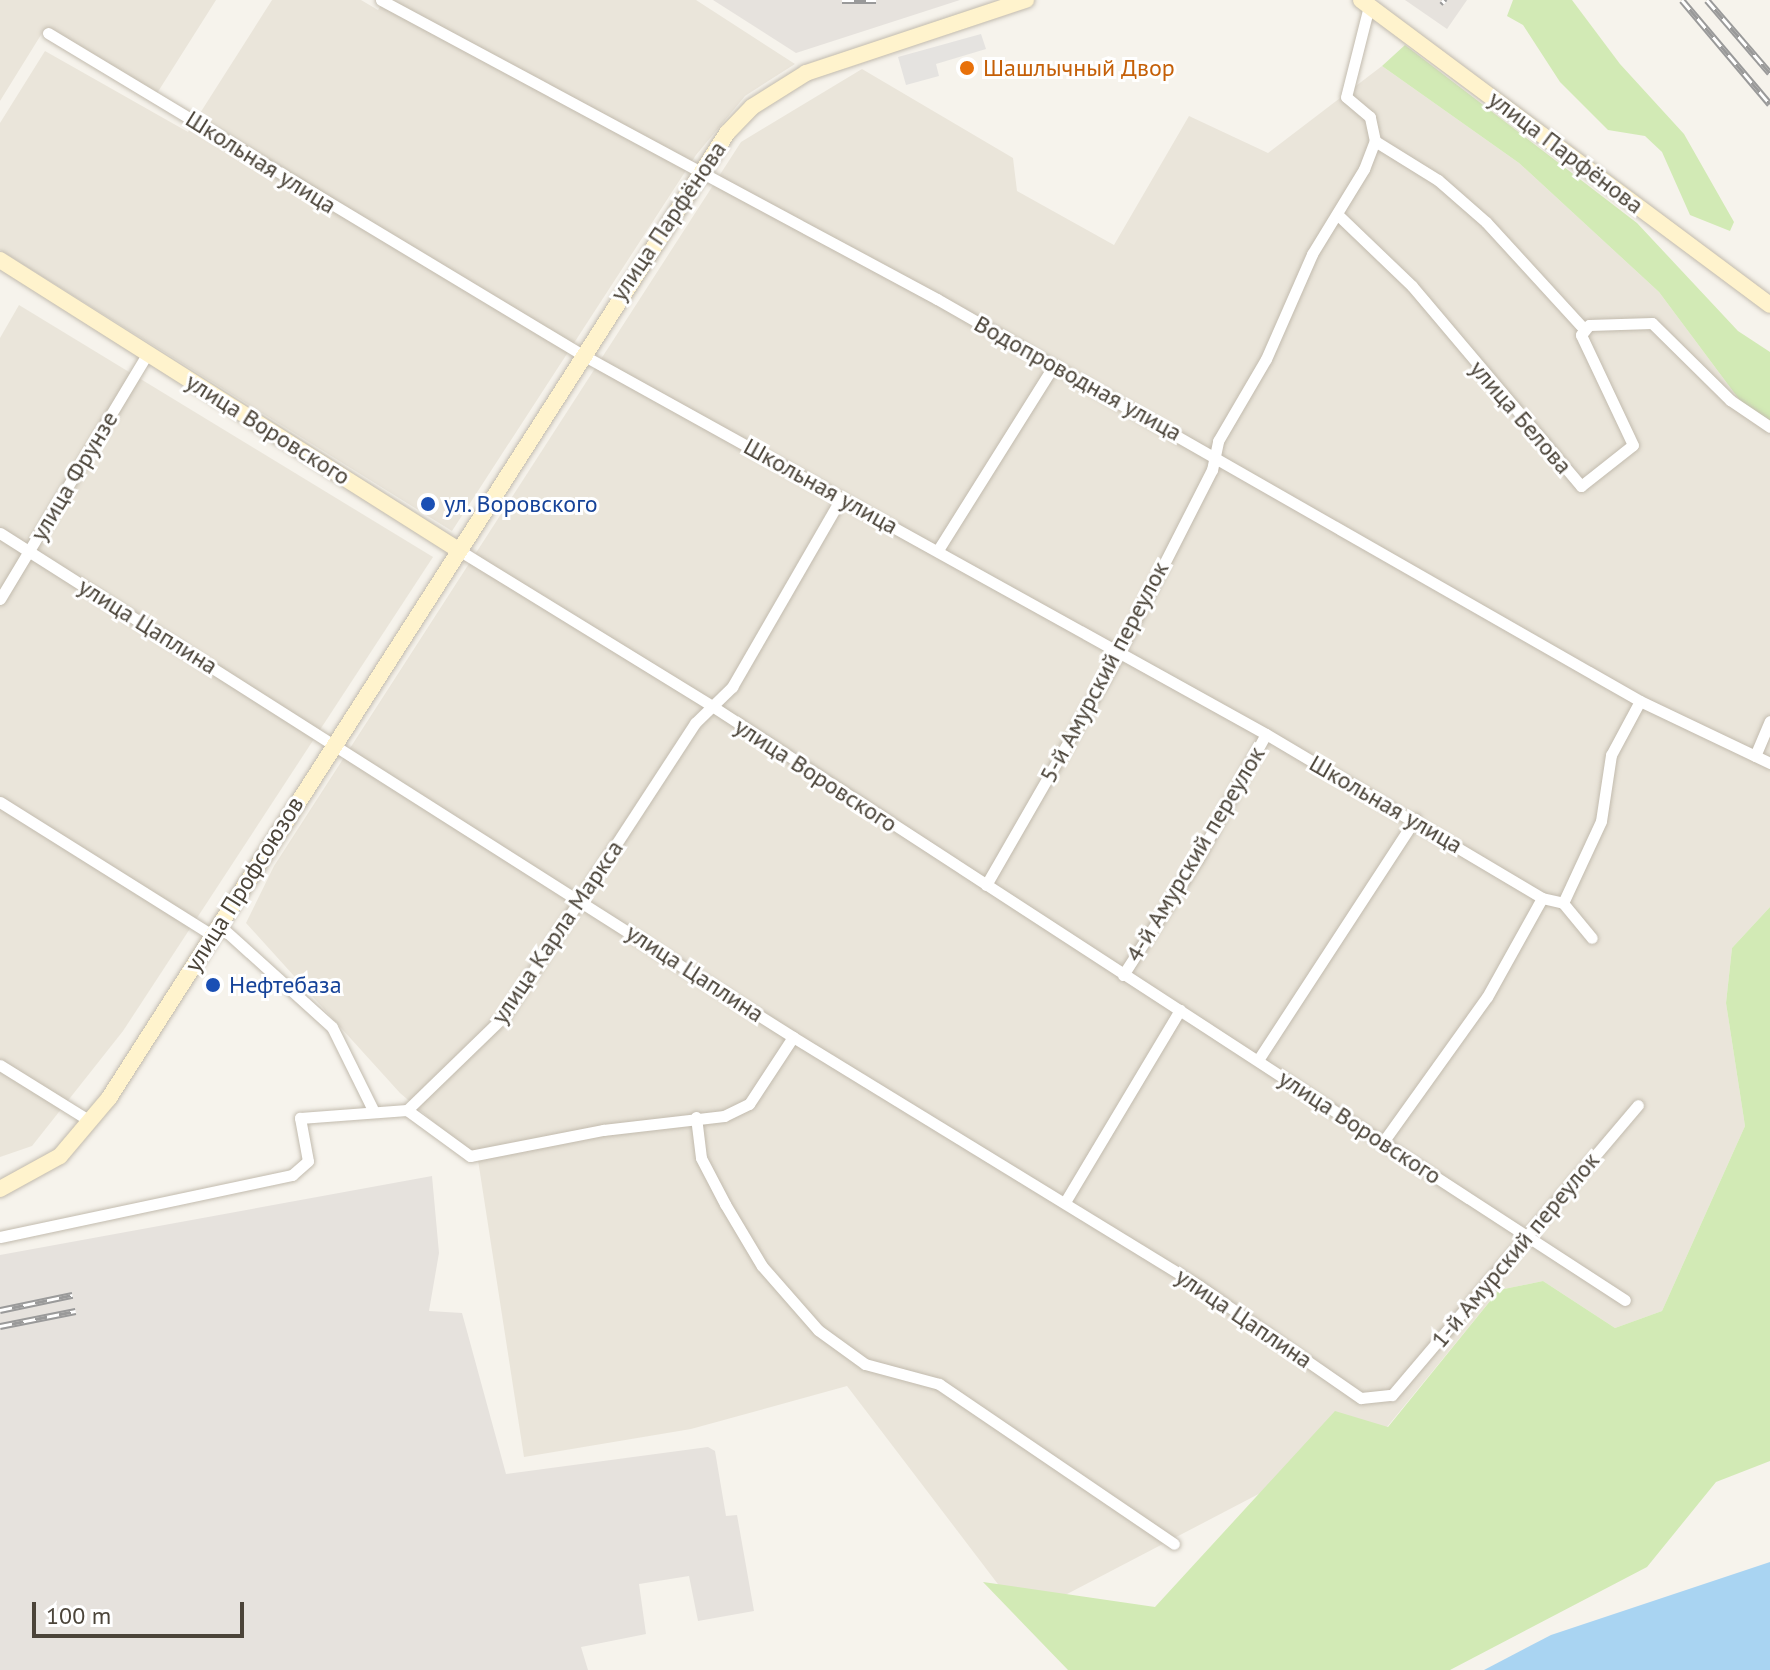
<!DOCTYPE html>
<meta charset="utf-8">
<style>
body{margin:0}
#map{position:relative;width:1770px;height:1670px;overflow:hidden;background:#f6f3ec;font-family:"PT Sans",sans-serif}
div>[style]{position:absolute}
.residential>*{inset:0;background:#eae5da}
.industrial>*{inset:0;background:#e6e2dd}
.green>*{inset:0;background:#d2eab5}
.parking>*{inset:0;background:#e5e3e0}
.water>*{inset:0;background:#a9d4f2}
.roads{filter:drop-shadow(0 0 2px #c2bbae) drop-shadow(0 0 2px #c2bbae)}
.street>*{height:11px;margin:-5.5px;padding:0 5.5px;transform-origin:5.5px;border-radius:5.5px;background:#fff}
.secondary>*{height:16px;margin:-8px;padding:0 8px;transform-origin:8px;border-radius:8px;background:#fff3cd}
.rail>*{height:7px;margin-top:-3.5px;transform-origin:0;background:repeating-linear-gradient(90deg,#fff 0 12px,#9a9a9a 0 24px);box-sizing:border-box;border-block:2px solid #9a9a9a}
.dots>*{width:22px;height:22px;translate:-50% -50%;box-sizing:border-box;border:4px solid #fff;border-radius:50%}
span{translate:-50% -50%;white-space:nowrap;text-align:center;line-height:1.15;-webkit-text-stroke:6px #fff;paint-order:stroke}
.food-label{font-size:24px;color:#c56008}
.left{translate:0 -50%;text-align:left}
.street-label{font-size:24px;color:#4b4439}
.transit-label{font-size:24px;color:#164399}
.scale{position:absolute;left:32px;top:1602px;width:212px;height:36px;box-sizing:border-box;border:4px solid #4b4439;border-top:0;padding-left:10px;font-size:24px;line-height:28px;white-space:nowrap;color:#4b4439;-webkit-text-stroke:6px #fff;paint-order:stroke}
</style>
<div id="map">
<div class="residential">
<i style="clip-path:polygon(0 0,216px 0,154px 98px,44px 30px,0 101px)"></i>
<i style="clip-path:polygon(272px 0,361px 0,378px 10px,384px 0,696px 0,795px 64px,745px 96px,696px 155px,452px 531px,0 250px,0 123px,45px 51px,188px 132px)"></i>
<i style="clip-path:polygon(1382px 66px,1519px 163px,1659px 292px,1741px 402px,1770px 423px,1770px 907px,1732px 948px,1726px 1003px,1745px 1126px,1662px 1311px,1615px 1328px,1543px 1281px,1499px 1290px,1387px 1427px,1023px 1617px,847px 1386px,691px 1429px,524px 1457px,478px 1160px,400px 1093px,246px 923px,274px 866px,741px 142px,862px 69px,1013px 158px,1017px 191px,1114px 245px,1189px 116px,1268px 153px)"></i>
<i style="clip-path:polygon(19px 305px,433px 557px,123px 1031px,32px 1146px,0 1157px,0 338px)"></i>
</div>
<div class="industrial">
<i style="clip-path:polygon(713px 0,960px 0,796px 53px)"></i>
<i style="clip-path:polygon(1405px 0,1467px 0,1447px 29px)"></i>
<i style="clip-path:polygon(432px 1176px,439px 1253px,429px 1311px,462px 1313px,506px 1474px,708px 1447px,715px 1451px,726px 1516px,737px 1515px,754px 1611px,698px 1621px,689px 1576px,639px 1584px,646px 1634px,581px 1647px,588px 1670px,0 1670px,0 1255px)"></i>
</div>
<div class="green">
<i style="clip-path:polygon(1513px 0,1572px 0,1620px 64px,1684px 134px,1734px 222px,1730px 231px,1690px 215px,1662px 152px,1645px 136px,1608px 130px,1560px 82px,1523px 25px,1507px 16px)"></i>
<i style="clip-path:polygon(1405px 45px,1637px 223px,1738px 331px,1770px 352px,1770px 423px,1741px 402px,1659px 292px,1519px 163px,1382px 66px)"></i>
<i style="clip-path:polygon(1770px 907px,1770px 1461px,1716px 1482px,1647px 1567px,1450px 1670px,1068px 1670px,983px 1582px,1155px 1607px,1335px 1411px,1388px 1427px,1499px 1290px,1543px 1281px,1615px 1328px,1662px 1311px,1745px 1126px,1726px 1003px,1732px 948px)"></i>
</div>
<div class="parking">
<i style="clip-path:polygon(981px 34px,986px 49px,936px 64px,939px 76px,906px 85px,898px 57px)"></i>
</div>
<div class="water">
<i style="clip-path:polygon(1770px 1562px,1770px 1670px,1484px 1670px,1551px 1635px)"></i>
</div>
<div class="roads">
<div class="street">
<i style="left:381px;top:0;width:631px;rotate:28.27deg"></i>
<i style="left:937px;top:299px;width:810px;rotate:29.76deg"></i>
<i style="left:1640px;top:701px;width:144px;rotate:25.5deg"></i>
<i style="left:48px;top:33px;width:622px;rotate:31.06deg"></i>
<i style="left:581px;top:354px;width:783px;rotate:29.02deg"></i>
<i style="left:1266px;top:734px;width:321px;rotate:30.7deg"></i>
<i style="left:1542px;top:898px;width:22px;rotate:13deg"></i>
<i style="left:1563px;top:903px;width:45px;rotate:50.4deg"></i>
<i style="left:1375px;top:141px;width:74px;rotate:31.8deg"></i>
<i style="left:1438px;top:180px;width:64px;rotate:41.2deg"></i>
<i style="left:1486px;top:222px;width:144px;rotate:47.5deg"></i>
<i style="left:1337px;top:214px;width:104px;rotate:43.8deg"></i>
<i style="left:1412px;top:286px;width:262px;rotate:49.8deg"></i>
<i style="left:1581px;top:486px;width:66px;rotate:-38.3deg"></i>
<i style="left:1633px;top:445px;width:122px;rotate:-115.3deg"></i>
<i style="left:1581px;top:335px;width:13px;rotate:-51deg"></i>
<i style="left:1589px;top:325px;width:63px;rotate:-1.8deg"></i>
<i style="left:1652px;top:323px;width:110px;rotate:44.6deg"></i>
<i style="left:1730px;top:400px;width:48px;rotate:34deg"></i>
<i style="left:0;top:533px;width:940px;rotate:32.44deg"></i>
<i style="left:793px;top:1037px;width:476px;rotate:31.5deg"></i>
<i style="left:1199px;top:1286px;width:197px;rotate:34.7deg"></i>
<i style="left:1361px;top:1398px;width:31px;rotate:-6deg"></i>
<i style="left:1392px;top:1395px;width:380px;rotate:-49.7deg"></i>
<i style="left:457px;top:549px;width:299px;rotate:31.6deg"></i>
<i style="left:712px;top:706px;width:1089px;rotate:33.05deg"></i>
<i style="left:938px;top:550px;width:218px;rotate:-57.9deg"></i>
<i style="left:0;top:599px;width:287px;rotate:-59deg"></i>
<i style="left:1755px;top:756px;width:38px;rotate:-67deg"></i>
<i style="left:0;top:802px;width:250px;rotate:32.1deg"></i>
<i style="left:986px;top:885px;width:257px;rotate:-60.1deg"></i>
<i style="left:1114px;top:662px;width:216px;rotate:-63deg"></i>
<i style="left:1212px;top:470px;width:30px;rotate:-78deg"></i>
<i style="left:1218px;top:441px;width:95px;rotate:-59.7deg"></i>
<i style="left:1266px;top:359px;width:115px;rotate:-66.3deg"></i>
<i style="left:1312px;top:254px;width:100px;rotate:-58.5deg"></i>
<i style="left:1364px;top:169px;width:30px;rotate:-69deg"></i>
<i style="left:1375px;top:141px;width:25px;rotate:-102deg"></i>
<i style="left:1370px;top:117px;width:31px;rotate:-140deg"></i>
<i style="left:1346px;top:97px;width:94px;rotate:-75.8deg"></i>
<i style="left:1563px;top:903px;width:90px;rotate:-65.1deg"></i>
<i style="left:1601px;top:821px;width:67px;rotate:-81.4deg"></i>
<i style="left:1611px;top:755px;width:61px;rotate:-61.8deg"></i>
<i style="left:219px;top:925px;width:152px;rotate:42.1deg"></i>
<i style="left:332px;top:1027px;width:93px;rotate:63.7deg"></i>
<i style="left:1123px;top:975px;width:139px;rotate:-57.3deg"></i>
<i style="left:1198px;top:858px;width:141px;rotate:-61.3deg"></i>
<i style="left:1258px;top:1060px;width:288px;rotate:-56.9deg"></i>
<i style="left:0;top:1065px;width:106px;rotate:31.9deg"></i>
<i style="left:407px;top:1110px;width:78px;rotate:36.1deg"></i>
<i style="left:470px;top:1156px;width:136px;rotate:-11.1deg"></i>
<i style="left:603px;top:1130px;width:122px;rotate:-6.6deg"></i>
<i style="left:724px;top:1116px;width:28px;rotate:-26deg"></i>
<i style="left:749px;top:1104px;width:80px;rotate:-56.7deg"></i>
<i style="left:696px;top:1117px;width:41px;rotate:83deg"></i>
<i style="left:701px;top:1158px;width:52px;rotate:62.4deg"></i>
<i style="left:725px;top:1204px;width:72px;rotate:59.2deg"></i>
<i style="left:762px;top:1266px;width:85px;rotate:48.8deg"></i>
<i style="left:818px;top:1330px;width:58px;rotate:35.9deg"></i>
<i style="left:865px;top:1364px;width:77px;rotate:15.1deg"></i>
<i style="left:939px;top:1384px;width:284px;rotate:34.2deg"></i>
<i style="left:1383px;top:1142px;width:178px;rotate:-54.4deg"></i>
<i style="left:1487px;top:997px;width:113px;rotate:-60.9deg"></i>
<i style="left:1065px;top:1202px;width:224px;rotate:-59.1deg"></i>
<i style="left:0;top:1237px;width:299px;rotate:-12deg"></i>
<i style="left:292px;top:1175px;width:21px;rotate:-41deg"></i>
<i style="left:308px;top:1161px;width:44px;rotate:-100.5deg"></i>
<i style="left:300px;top:1118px;width:107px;rotate:-4.3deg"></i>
<i style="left:407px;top:1110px;width:135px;rotate:-44.1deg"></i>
<i style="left:504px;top:1016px;width:350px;rotate:-56.9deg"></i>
<i style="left:695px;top:723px;width:52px;rotate:-44.2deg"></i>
<i style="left:732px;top:687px;width:218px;rotate:-60deg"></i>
</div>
<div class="secondary">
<i style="left:1361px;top:0;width:510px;rotate:36.71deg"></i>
<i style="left:0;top:260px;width:541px;rotate:32.31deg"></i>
<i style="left:0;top:1189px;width:68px;rotate:-28.8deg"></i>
<i style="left:60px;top:1156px;width:76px;rotate:-49.8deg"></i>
<i style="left:109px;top:1098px;width:1146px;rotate:-57.36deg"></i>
<i style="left:727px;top:133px;width:36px;rotate:-46deg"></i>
<i style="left:752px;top:107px;width:64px;rotate:-32.2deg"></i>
<i style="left:806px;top:73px;width:232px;rotate:-18.4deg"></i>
</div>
</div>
<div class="rail">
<i style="left:842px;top:0;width:34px"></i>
<i style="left:1442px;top:0;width:4px;rotate:45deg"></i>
<i style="left:1682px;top:0;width:136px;rotate:49.8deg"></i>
<i style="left:1707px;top:0;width:96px;rotate:49.2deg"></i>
<i style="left:0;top:1310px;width:74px;rotate:-11.8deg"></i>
<i style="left:0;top:1326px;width:77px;rotate:-11.2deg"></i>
</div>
<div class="dots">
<i style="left:967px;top:68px;background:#e8710a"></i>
<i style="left:428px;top:504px;background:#1a4fb4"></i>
<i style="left:213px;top:985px;background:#1a4fb4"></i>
</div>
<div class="food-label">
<span class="left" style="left:983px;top:68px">Шашлычный Двор</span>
</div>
<div class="street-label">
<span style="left:1566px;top:152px;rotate:37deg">улица Парфёнова</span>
<span style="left:261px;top:162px;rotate:32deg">Школьная улица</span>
<span style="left:668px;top:221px;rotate:-56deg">улица Парфёнова</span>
<span style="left:1078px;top:378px;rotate:29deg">Водопроводная улица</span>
<span style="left:1521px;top:417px;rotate:49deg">улица Белова</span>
<span style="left:268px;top:429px;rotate:32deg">улица Воровского</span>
<span style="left:74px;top:476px;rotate:-59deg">улица Фрунзе</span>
<span style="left:821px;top:486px;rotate:29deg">Школьная улица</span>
<span style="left:148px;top:626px;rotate:32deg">улица Цаплина</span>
<span style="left:1104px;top:672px;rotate:-62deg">5-й Амурский переулок</span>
<span style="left:816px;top:775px;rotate:33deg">улица Воровского</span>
<span style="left:1386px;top:804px;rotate:30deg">Школьная улица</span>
<span style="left:1195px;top:854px;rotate:-59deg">4-й Амурский переулок</span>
<span style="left:244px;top:884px;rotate:-58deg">улица Профсоюзов</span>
<span style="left:557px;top:932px;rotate:-56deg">улица Карла Маркса</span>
<span style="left:695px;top:973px;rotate:33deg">улица Цаплина</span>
<span style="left:1360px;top:1127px;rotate:33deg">улица Воровского</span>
<span style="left:1515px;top:1250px;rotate:-50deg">1-й Амурский переулок</span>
<span style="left:1244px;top:1318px;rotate:34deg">улица Цаплина</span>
</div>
<div class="transit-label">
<span class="left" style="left:444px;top:504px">ул. Воровского</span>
<span class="left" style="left:229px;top:985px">Нефтебаза</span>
</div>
<div class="scale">100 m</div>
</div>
